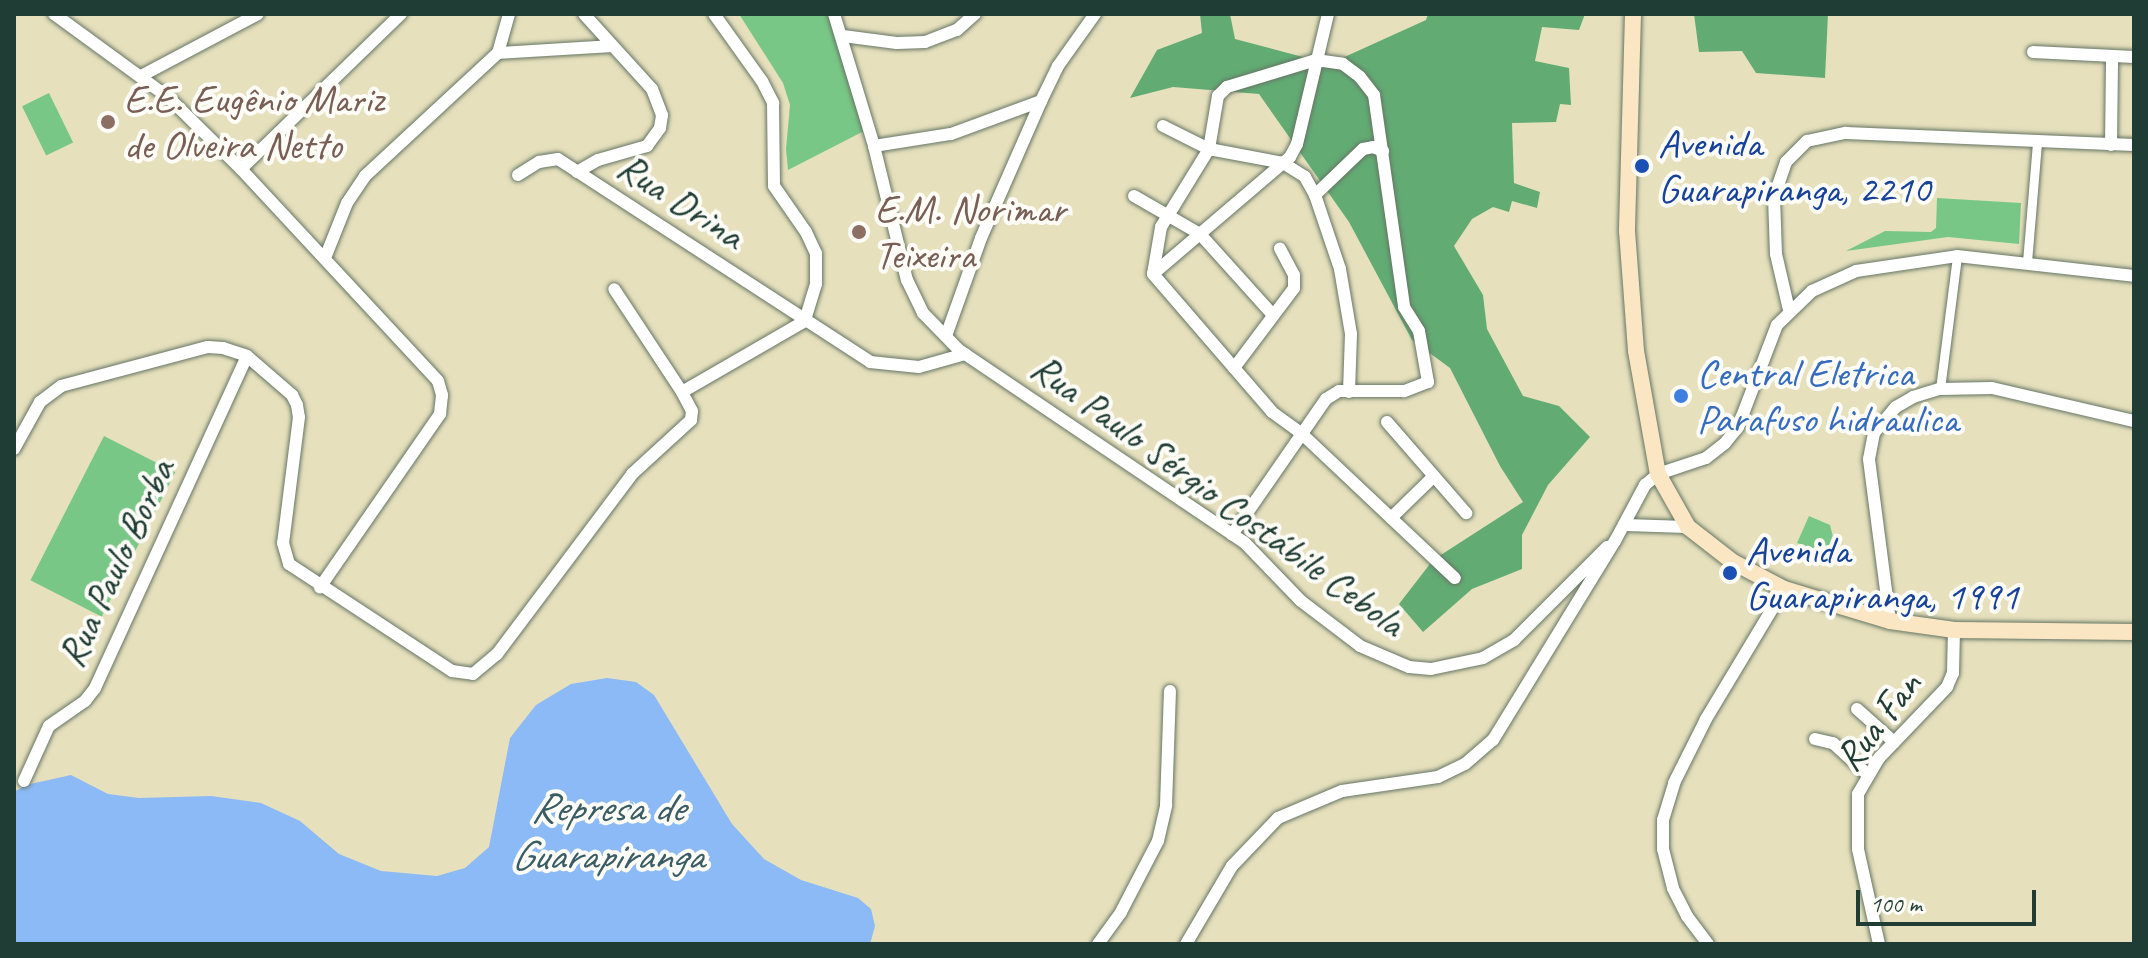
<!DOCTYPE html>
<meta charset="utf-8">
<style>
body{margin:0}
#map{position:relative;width:2148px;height:958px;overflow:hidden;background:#e6e0bd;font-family:Caveat,sans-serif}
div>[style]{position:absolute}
.green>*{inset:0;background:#79c787;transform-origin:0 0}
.forest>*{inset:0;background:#62ac74}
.water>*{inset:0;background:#8bbaf6}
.roads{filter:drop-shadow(0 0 2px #657664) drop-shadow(0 0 2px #657664)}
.pedestrian>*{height:9px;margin:-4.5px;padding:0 4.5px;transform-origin:4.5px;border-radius:4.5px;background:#fff}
.minor>*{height:12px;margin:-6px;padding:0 6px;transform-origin:6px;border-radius:6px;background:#fff}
.secondary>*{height:16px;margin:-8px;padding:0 8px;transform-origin:8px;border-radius:8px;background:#fbe6c4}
.dots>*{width:22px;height:22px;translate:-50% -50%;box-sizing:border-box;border:4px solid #fdfcf7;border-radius:50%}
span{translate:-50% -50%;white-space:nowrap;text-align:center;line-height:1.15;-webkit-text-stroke:8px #fdfcf7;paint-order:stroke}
.education-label{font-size:40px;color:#785e54}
.left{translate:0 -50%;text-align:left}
.transit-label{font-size:40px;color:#164399}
.street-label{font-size:40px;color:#1f3d34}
.shop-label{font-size:40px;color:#366cbe}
.water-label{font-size:42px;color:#3a5c64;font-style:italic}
.frame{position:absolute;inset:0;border:16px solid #1f3d34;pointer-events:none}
.scale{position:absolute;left:1856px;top:890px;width:180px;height:36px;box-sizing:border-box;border:4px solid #1f3d34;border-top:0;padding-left:10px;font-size:24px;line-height:28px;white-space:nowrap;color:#1f3d34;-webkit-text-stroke:6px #fdfcf7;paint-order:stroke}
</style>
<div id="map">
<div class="green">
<i style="clip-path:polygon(739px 14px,830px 14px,866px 130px,788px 170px,786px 149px,790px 105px,783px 83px)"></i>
<i style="left:49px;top:93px;width:55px;height:30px;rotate:64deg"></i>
<i style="clip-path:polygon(1937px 198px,2021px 203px,2019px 244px,1948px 237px,1846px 251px,1885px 231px,1931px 232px,1936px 228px)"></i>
<i style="left:104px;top:436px;width:80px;height:162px;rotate:27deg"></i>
<i style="clip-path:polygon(1809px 516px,1830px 525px,1836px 549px,1831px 545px,1812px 548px,1797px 543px)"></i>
</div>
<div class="forest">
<i style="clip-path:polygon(1200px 14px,1230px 14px,1235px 39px,1329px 64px,1426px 20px,1428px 14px,1585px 14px,1579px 30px,1542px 27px,1535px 61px,1569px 68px,1571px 105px,1560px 104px,1556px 122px,1512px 123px,1514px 183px,1540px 192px,1537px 208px,1512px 201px,1509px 212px,1493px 207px,1472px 219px,1454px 246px,1483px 295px,1487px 329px,1523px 396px,1559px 406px,1590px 437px,1548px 485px,1522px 535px,1522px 569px,1472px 589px,1423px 632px,1399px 604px,1433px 560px,1523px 502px,1500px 466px,1450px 368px,1412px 340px,1349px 222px,1259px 94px,1173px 87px,1130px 98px,1157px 50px,1202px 33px)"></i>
<i style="clip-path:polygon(1694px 14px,1828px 14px,1825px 78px,1756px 73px,1742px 51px,1699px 52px)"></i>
</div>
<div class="water">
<i style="clip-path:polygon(607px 678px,636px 682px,654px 695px,732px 824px,764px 859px,801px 880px,858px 898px,871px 909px,875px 926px,870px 944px,14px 944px,14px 792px,26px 785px,71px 775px,108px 794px,139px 798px,211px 796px,261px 803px,300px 821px,339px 854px,381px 871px,437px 876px,465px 868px,489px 847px,510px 738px,536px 705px,571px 684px)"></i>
</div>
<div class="roads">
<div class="pedestrian">
<i style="left:2027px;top:262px;width:120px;rotate:-85.2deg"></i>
<i style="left:1940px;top:389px;width:134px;rotate:-82.7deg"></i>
</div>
<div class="minor">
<i style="left:54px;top:14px;width:141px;rotate:36.1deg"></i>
<i style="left:168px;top:97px;width:103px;rotate:44.6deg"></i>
<i style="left:241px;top:169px;width:289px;rotate:47.1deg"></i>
<i style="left:438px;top:381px;width:15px;rotate:74deg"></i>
<i style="left:442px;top:395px;width:19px;rotate:96deg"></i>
<i style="left:440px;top:414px;width:211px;rotate:124.7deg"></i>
<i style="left:714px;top:14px;width:82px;rotate:54.4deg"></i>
<i style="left:762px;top:81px;width:25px;rotate:63deg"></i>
<i style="left:773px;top:103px;width:83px;rotate:89.3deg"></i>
<i style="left:774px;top:186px;width:56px;rotate:55.2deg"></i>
<i style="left:806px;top:232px;width:23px;rotate:65deg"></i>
<i style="left:816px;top:253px;width:31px;rotate:90deg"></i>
<i style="left:816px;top:284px;width:39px;rotate:107deg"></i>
<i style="left:834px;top:14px;width:138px;rotate:73.1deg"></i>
<i style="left:874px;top:146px;width:138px;rotate:76.2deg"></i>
<i style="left:907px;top:280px;width:37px;rotate:64deg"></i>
<i style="left:923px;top:313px;width:52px;rotate:45.8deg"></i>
<i style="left:959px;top:350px;width:344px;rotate:34deg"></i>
<i style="left:1244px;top:542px;width:82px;rotate:46deg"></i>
<i style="left:1301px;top:601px;width:74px;rotate:37.3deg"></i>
<i style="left:1360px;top:646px;width:53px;rotate:23.2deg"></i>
<i style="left:1409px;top:667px;width:22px;rotate:5deg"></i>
<i style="left:1431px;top:669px;width:53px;rotate:-11.9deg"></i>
<i style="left:1483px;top:658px;width:36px;rotate:-30deg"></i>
<i style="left:1514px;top:640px;width:132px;rotate:-45deg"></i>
<i style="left:1328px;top:14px;width:134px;rotate:103.4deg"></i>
<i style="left:1297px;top:144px;width:15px;rotate:118deg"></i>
<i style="left:1290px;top:157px;width:180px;rotate:139.5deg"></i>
<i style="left:1153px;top:274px;width:182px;rotate:49.2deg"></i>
<i style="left:1272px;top:412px;width:37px;rotate:36deg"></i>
<i style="left:1302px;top:434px;width:210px;rotate:43.3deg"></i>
<i style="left:843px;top:36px;width:54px;rotate:7.4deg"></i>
<i style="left:897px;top:43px;width:28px;rotate:-2deg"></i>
<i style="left:925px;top:42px;width:34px;rotate:-21deg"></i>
<i style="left:957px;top:30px;width:24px;rotate:-42deg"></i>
<i style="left:2033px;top:52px;width:101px;rotate:2.8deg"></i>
<i style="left:498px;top:53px;width:113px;rotate:-3.5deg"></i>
<i style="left:141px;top:76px;width:132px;rotate:-27.9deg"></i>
<i style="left:1163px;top:126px;width:51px;rotate:26.6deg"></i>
<i style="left:1209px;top:149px;width:75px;rotate:10.7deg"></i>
<i style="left:1283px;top:163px;width:26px;rotate:32deg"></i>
<i style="left:1305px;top:177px;width:21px;rotate:61deg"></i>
<i style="left:1315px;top:195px;width:66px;rotate:-43.8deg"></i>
<i style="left:1363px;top:149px;width:10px;rotate:-11deg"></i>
<i style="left:1373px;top:147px;width:11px;rotate:22deg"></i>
<i style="left:2111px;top:145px;width:88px;rotate:-89.3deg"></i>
<i style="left:874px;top:146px;width:78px;rotate:-8.9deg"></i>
<i style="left:951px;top:134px;width:96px;rotate:-20.1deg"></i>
<i style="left:241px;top:169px;width:223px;rotate:-44.1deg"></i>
<i style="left:577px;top:172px;width:24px;rotate:-30deg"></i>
<i style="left:598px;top:160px;width:51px;rotate:-15.9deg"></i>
<i style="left:647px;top:146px;width:22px;rotate:-54deg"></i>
<i style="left:660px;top:128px;width:13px;rotate:-81deg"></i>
<i style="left:662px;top:115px;width:28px;rotate:-111deg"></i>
<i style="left:652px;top:89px;width:101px;rotate:-132.2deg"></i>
<i style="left:518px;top:175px;width:25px;rotate:-32deg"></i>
<i style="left:539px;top:162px;width:19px;rotate:-9deg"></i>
<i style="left:558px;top:159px;width:372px;rotate:33deg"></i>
<i style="left:870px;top:362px;width:49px;rotate:5.8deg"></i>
<i style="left:919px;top:367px;width:48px;rotate:-15.8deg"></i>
<i style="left:1315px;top:195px;width:78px;rotate:71.3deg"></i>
<i style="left:1340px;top:269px;width:66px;rotate:80.4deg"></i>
<i style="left:1351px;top:334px;width:58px;rotate:92deg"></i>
<i style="left:1134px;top:196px;width:76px;rotate:29.9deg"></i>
<i style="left:1200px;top:234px;width:108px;rotate:48deg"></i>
<i style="left:325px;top:258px;width:59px;rotate:-68.2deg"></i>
<i style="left:347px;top:203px;width:32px;rotate:-56deg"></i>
<i style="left:365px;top:176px;width:181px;rotate:-42.8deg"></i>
<i style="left:498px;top:53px;width:41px;rotate:-74.2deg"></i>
<i style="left:1153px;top:274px;width:48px;rotate:-80.3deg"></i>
<i style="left:1161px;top:227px;width:92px;rotate:-58.4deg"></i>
<i style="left:1209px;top:149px;width:54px;rotate:-80.4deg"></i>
<i style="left:1218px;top:96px;width:13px;rotate:-45deg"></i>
<i style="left:1227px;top:87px;width:93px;rotate:-16.9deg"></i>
<i style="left:1316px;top:60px;width:27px;rotate:8deg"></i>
<i style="left:1343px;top:64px;width:21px;rotate:37deg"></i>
<i style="left:1360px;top:77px;width:23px;rotate:52deg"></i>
<i style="left:1374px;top:95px;width:214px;rotate:81.9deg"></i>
<i style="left:1404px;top:307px;width:28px;rotate:58deg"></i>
<i style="left:1419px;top:331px;width:52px;rotate:80deg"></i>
<i style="left:1428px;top:382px;width:26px;rotate:159deg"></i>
<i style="left:1404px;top:391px;width:65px;rotate:180deg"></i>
<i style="left:1339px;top:391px;width:15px;rotate:148deg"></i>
<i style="left:1326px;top:399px;width:165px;rotate:124.7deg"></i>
<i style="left:1789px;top:310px;width:57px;rotate:-103.1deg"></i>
<i style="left:1776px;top:254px;width:57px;rotate:-92deg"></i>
<i style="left:1774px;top:197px;width:37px;rotate:-71deg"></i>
<i style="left:1786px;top:162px;width:30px;rotate:-45deg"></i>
<i style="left:1807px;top:141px;width:40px;rotate:-12deg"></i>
<i style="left:1846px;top:133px;width:288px;rotate:2.4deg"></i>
<i style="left:946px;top:336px;width:104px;rotate:-70.3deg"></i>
<i style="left:981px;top:238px;width:150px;rotate:-66.3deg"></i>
<i style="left:1041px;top:101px;width:39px;rotate:-64deg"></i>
<i style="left:1058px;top:66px;width:64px;rotate:-54.6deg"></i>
<i style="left:1234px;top:368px;width:100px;rotate:-53.1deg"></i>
<i style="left:1294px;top:288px;width:13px;rotate:-90deg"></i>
<i style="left:1294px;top:275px;width:30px;rotate:-118deg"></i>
<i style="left:682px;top:392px;width:142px;rotate:-30deg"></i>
<i style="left:1387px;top:422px;width:121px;rotate:49deg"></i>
<i style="left:14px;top:449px;width:54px;rotate:-61deg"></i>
<i style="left:40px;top:402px;width:26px;rotate:-37deg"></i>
<i style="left:61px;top:386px;width:152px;rotate:-14.9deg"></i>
<i style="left:208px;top:347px;width:15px;rotate:4deg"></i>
<i style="left:223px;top:348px;width:25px;rotate:18deg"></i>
<i style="left:247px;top:356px;width:60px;rotate:40.9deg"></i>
<i style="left:292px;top:395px;width:11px;rotate:63deg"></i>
<i style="left:297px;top:405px;width:12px;rotate:81deg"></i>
<i style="left:299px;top:417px;width:127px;rotate:97.2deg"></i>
<i style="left:283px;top:543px;width:22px;rotate:74deg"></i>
<i style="left:289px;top:564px;width:195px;rotate:33.3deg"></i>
<i style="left:452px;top:671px;width:21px;rotate:8deg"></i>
<i style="left:473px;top:674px;width:31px;rotate:-40deg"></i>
<i style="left:497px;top:654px;width:225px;rotate:-53.1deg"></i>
<i style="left:632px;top:474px;width:80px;rotate:-42.5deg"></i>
<i style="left:691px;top:420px;width:9px;rotate:-84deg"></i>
<i style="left:692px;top:411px;width:21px;rotate:-118deg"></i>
<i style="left:682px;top:392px;width:123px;rotate:-123.4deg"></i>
<i style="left:1391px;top:518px;width:60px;rotate:-44.3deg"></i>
<i style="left:1624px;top:525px;width:64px;rotate:1.8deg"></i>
<i style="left:1890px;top:621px;width:163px;rotate:-97.4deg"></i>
<i style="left:1869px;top:459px;width:26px;rotate:-79deg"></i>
<i style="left:1874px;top:433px;width:34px;rotate:-50deg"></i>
<i style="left:1896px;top:407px;width:20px;rotate:-30deg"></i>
<i style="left:1913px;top:397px;width:28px;rotate:-17deg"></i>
<i style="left:1940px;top:389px;width:52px;rotate:-1.1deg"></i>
<i style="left:1992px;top:388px;width:146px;rotate:13.1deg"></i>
<i style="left:1857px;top:709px;width:50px;rotate:41.7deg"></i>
<i style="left:1815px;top:739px;width:18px;rotate:13deg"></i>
<i style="left:1833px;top:743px;width:46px;rotate:42.4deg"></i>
<i style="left:24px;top:781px;width:60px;rotate:-65.6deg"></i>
<i style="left:49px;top:726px;width:44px;rotate:-34.8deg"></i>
<i style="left:85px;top:701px;width:16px;rotate:-52deg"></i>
<i style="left:95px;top:688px;width:365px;rotate:-65.4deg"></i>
<i style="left:1098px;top:944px;width:39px;rotate:-54deg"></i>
<i style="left:1121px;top:912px;width:80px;rotate:-62.5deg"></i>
<i style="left:1158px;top:841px;width:37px;rotate:-77deg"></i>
<i style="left:1166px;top:805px;width:114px;rotate:-88deg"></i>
<i style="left:1186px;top:944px;width:91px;rotate:-59.5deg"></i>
<i style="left:1232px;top:866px;width:66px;rotate:-46.2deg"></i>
<i style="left:1278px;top:818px;width:69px;rotate:-22.9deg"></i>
<i style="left:1342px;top:791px;width:97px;rotate:-8.3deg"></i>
<i style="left:1438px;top:777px;width:30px;rotate:-26deg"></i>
<i style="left:1465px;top:764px;width:37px;rotate:-41deg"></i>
<i style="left:1493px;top:740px;width:233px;rotate:-58.5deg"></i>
<i style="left:1615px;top:541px;width:64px;rotate:-61.8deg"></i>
<i style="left:1645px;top:485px;width:17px;rotate:-40deg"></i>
<i style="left:1658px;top:474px;width:51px;rotate:-18.4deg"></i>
<i style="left:1706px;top:458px;width:24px;rotate:-38deg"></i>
<i style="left:1725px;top:443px;width:21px;rotate:-51deg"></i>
<i style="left:1738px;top:427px;width:109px;rotate:-69.1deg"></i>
<i style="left:1777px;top:325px;width:49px;rotate:-44.2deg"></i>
<i style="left:1812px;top:291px;width:48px;rotate:-24.4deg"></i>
<i style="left:1856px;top:271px;width:102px;rotate:-8.4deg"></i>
<i style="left:1957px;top:256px;width:178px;rotate:6.4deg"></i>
<i style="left:1708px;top:944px;width:35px;rotate:-127deg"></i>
<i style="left:1687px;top:916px;width:31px;rotate:-117deg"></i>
<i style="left:1673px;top:888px;width:40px;rotate:-104.4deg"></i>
<i style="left:1663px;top:849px;width:29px;rotate:-90deg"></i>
<i style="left:1663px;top:820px;width:39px;rotate:-73deg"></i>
<i style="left:1674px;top:783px;width:72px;rotate:-63.4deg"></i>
<i style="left:1706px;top:719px;width:152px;rotate:-59deg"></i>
<i style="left:1879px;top:944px;width:97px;rotate:-102.5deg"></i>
<i style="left:1858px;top:849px;width:55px;rotate:-90deg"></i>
<i style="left:1858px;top:794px;width:42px;rotate:-59.7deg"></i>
<i style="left:1879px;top:758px;width:98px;rotate:-46.2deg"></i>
<i style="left:1947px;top:687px;width:15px;rotate:-67deg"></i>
<i style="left:1953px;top:673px;width:43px;rotate:-88.7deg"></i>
</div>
<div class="secondary">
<i style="left:1633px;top:14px;width:217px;rotate:91.6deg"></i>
<i style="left:1627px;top:231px;width:120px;rotate:85.7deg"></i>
<i style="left:1636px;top:351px;width:125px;rotate:79.9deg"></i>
<i style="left:1658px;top:474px;width:61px;rotate:60.5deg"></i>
<i style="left:1688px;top:527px;width:57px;rotate:37.9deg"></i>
<i style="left:1733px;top:562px;width:58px;rotate:27.9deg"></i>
<i style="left:1784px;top:589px;width:111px;rotate:16.8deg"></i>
<i style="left:1890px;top:621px;width:65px;rotate:8deg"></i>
<i style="left:1954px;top:630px;width:180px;rotate:0.6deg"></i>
</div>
</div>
<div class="dots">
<i style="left:108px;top:122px;background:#8d6e63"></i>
<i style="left:1642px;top:166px;background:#1a4fb4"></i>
<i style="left:859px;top:232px;background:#8d6e63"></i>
<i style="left:1681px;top:396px;background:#3f7fe0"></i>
<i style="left:1730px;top:573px;background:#1a4fb4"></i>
</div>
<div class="education-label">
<span class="left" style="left:124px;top:122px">E.E. Eugênio Mariz<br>de Olveira Netto</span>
<span class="left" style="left:875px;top:232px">E.M. Norimar<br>Teixeira</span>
</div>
<div class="transit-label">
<span class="left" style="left:1658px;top:166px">Avenida<br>Guarapiranga, 2210</span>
<span class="left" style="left:1746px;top:573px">Avenida<br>Guarapiranga, 1991</span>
</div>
<div class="street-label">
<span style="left:681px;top:201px;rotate:33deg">Rua Drina</span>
<span style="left:1218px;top:495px;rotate:36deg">Rua Paulo Sérgio Costábile Cebola</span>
<span style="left:116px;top:563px;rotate:-65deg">Rua Paulo Borba</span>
<span style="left:1878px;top:721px;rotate:-52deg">Rua Fan</span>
</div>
<div class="shop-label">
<span class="left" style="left:1697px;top:396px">Central Eletrica<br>Parafuso hidraulica</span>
</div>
<div class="water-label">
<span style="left:607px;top:832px">Represa de<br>Guarapiranga</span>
</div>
<div class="frame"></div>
<div class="scale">100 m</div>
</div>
